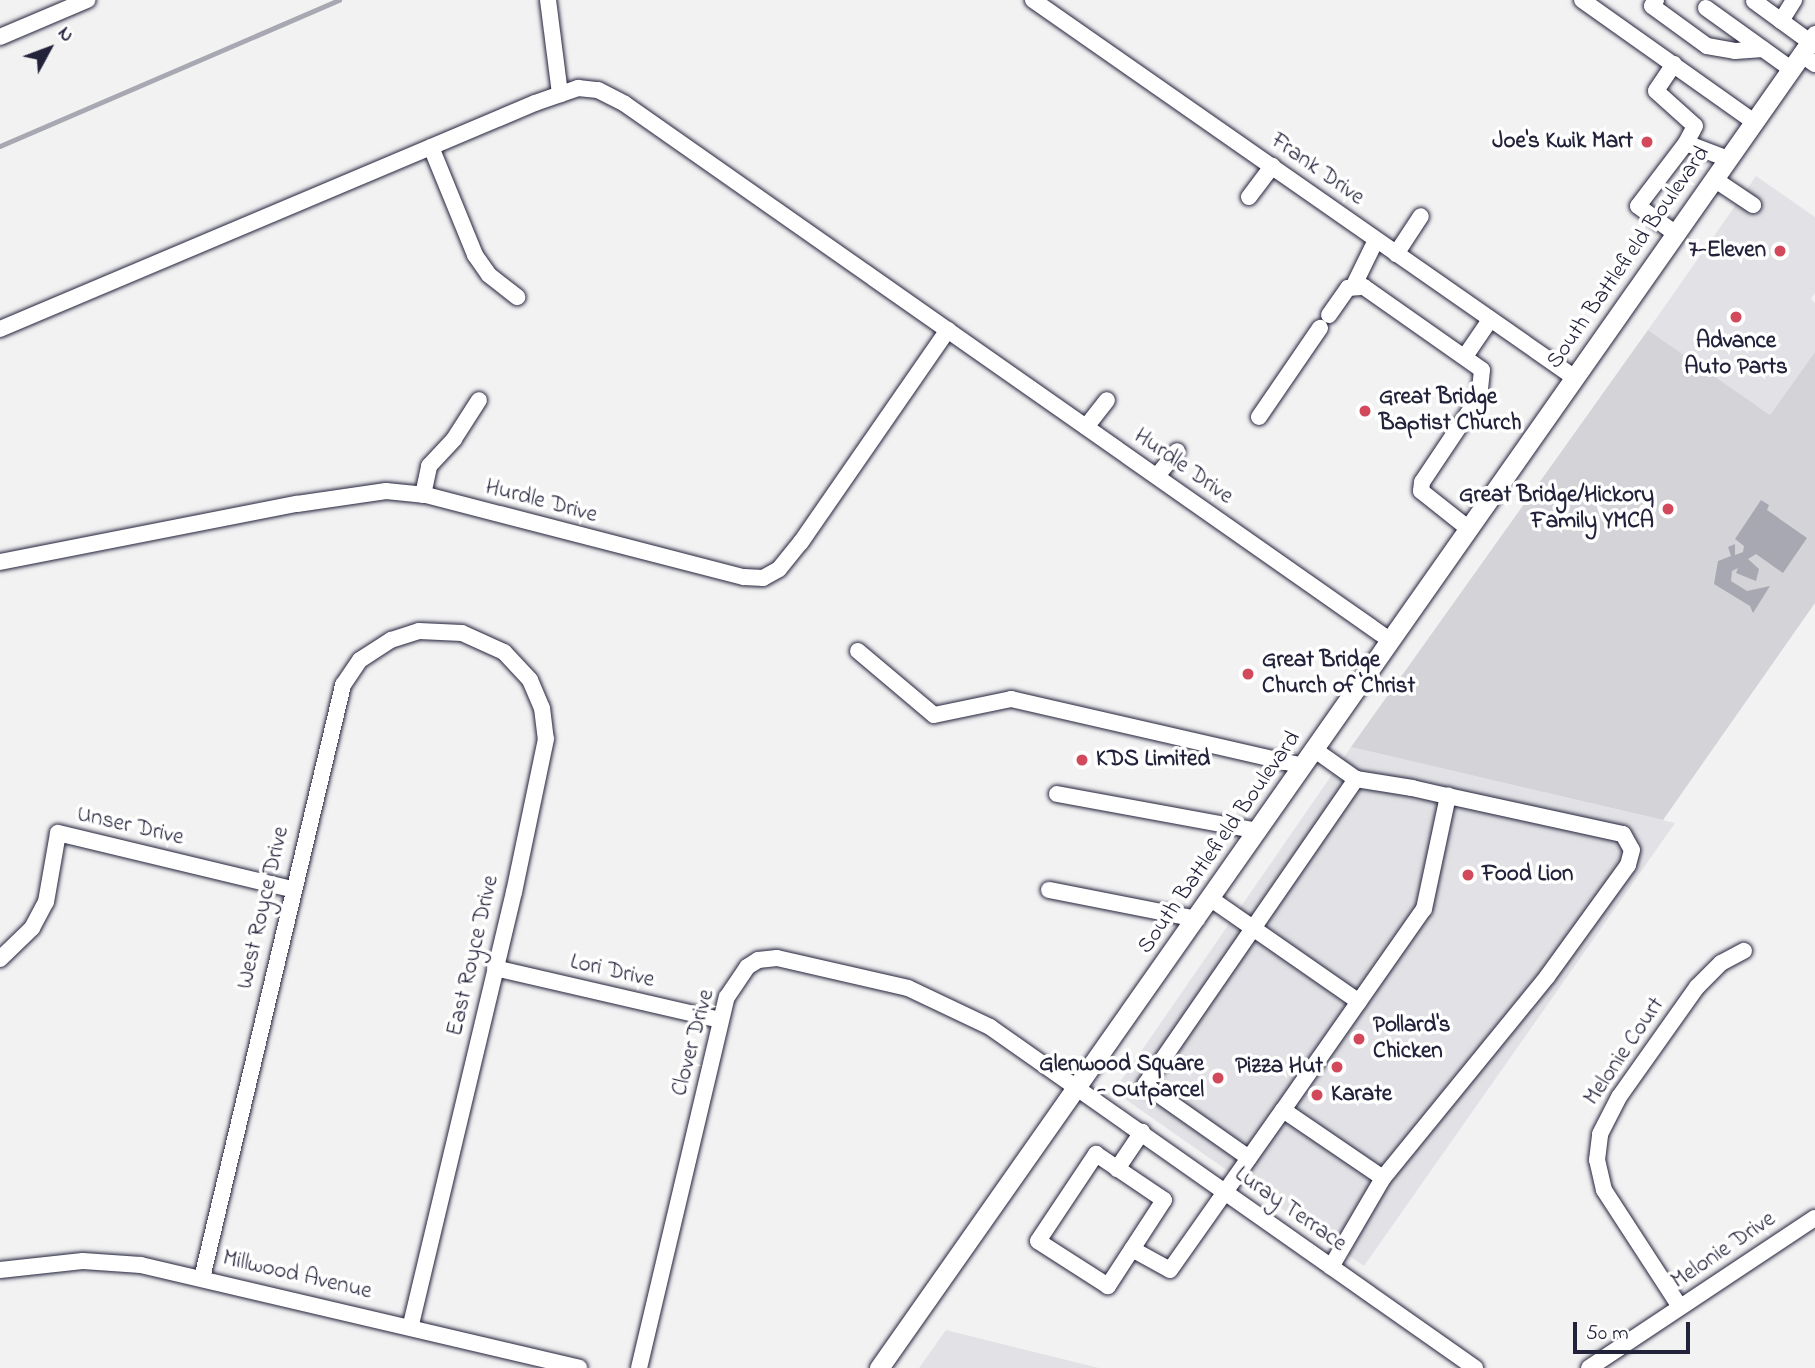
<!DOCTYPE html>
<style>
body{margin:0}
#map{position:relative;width:1815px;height:1368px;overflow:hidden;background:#f2f2f3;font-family:"Indie Flower",sans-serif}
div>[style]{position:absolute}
.built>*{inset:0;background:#e2e2e6}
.green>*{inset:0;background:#d3d3d8}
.water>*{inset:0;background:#a8a8b2}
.stream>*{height:4.5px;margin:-2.25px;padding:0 2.25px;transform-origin:2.25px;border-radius:2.25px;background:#a8a8b2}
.roads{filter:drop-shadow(0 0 2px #22223b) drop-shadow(0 0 2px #22223b)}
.minor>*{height:16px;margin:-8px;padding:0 8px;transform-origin:8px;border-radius:8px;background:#fff}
.major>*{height:19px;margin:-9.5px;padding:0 9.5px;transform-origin:9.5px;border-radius:9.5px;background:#fff}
.dots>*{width:19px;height:19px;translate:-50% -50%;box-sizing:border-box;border:4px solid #fff;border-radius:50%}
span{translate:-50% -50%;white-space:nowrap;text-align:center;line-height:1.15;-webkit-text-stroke:7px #fff;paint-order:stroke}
.poi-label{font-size:23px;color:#22223b;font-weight:700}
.right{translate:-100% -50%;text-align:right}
.left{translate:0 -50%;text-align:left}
.street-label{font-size:23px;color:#22223b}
.north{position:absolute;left:14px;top:14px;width:70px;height:70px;-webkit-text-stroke:5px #fff;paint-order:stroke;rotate:49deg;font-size:19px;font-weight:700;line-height:28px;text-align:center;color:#22223b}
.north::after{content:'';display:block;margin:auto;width:24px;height:32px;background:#22223b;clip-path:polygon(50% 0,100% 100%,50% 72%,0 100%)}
.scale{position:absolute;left:1573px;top:1322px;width:117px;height:32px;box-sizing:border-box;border:4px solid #22223b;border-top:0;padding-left:9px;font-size:21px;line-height:24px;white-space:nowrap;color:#22223b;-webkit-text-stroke:5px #fff;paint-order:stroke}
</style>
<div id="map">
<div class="built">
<i style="clip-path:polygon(1756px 176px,1815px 217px,1815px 293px,1811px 299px,1815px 303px,1815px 352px,1770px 415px,1648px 330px)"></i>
<i style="clip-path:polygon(1351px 747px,1675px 823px,1364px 1266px,1125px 1099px,1120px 1082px)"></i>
<i style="clip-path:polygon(946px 1330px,1099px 1368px,919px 1368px)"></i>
</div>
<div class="green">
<i style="clip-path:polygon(1648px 330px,1770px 415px,1815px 352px,1815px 603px,1663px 820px,1351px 747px)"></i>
</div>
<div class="water">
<i style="clip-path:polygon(1761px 500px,1769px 505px,1767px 510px,1807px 538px,1783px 573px,1756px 554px,1748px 559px,1759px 569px,1756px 581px,1736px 573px,1738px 568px,1732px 571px,1731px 581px,1747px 591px,1770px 586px,1753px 613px,1750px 606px,1714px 584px,1718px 561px,1731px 556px,1728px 547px,1735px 544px,1735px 555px,1743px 552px,1744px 546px,1735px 539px)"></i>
</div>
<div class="stream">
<i style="left:0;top:146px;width:369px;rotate:-23.3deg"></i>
</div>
<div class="roads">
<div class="minor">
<i style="left:548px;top:0;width:95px;rotate:82.7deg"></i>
<i style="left:1033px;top:0;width:661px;rotate:34.89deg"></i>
<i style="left:1582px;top:0;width:211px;rotate:35.3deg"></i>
<i style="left:1656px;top:0;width:7px;rotate:124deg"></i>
<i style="left:1652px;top:6px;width:68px;rotate:36deg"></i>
<i style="left:1707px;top:46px;width:28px;rotate:10deg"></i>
<i style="left:1735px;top:51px;width:28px;rotate:-4deg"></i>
<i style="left:1754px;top:1px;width:69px;rotate:36.2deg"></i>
<i style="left:1706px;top:8px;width:105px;rotate:35.7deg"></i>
<i style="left:1781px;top:21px;width:25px;rotate:-58deg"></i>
<i style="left:0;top:37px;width:95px;rotate:-23deg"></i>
<i style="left:1801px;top:54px;width:17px;rotate:36deg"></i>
<i style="left:1674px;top:64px;width:32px;rotate:124deg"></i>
<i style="left:1656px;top:91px;width:52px;rotate:41.9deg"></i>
<i style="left:1695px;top:126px;width:19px;rotate:118deg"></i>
<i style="left:1686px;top:143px;width:45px;rotate:20.9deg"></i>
<i style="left:431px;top:147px;width:117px;rotate:67.8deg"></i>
<i style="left:475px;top:255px;width:24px;rotate:55deg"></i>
<i style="left:489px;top:275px;width:36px;rotate:38deg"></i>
<i style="left:1714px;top:179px;width:47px;rotate:33.7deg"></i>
<i style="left:1249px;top:197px;width:39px;rotate:-53deg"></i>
<i style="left:1676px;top:234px;width:47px;rotate:-143.6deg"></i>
<i style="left:1638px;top:206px;width:79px;rotate:-52.7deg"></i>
<i style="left:1396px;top:254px;width:45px;rotate:-56.7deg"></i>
<i style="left:1354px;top:285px;width:50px;rotate:-63.9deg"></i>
<i style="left:1329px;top:315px;width:33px;rotate:-55deg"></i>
<i style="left:1348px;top:288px;width:16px;rotate:-4deg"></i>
<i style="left:1364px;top:287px;width:144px;rotate:35.1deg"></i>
<i style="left:1482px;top:370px;width:27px;rotate:96deg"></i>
<i style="left:1479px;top:397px;width:102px;rotate:123.8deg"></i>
<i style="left:1422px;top:482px;width:9px;rotate:96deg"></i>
<i style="left:1421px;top:491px;width:61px;rotate:38.4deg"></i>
<i style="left:0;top:329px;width:581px;rotate:-22.9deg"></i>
<i style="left:535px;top:103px;width:46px;rotate:-19.2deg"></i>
<i style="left:578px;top:88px;width:20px;rotate:6deg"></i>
<i style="left:598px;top:90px;width:30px;rotate:27deg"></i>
<i style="left:625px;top:104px;width:935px;rotate:35.03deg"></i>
<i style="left:1466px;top:355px;width:42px;rotate:-55.6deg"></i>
<i style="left:1259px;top:417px;width:108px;rotate:-55.6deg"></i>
<i style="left:1086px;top:427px;width:34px;rotate:-52deg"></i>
<i style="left:1157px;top:476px;width:32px;rotate:-51deg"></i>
<i style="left:423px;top:495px;width:30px;rotate:-78deg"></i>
<i style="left:429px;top:466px;width:37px;rotate:-47deg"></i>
<i style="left:454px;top:439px;width:46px;rotate:-57.3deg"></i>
<i style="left:0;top:562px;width:303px;rotate:-11.1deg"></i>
<i style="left:297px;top:504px;width:90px;rotate:-8.3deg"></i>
<i style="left:386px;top:491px;width:40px;rotate:5.7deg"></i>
<i style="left:426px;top:495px;width:328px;rotate:14.5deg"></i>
<i style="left:744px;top:577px;width:19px;rotate:3deg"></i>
<i style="left:763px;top:578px;width:18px;rotate:-29deg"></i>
<i style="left:779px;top:569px;width:35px;rotate:-51deg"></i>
<i style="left:801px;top:542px;width:258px;rotate:-55.3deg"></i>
<i style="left:858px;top:651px;width:99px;rotate:40.1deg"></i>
<i style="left:934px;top:715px;width:79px;rotate:-11.7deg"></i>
<i style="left:1011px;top:699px;width:300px;rotate:12.9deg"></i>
<i style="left:1315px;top:750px;width:50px;rotate:35.3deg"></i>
<i style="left:1356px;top:779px;width:57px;rotate:9.1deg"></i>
<i style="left:1412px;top:788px;width:37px;rotate:13deg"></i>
<i style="left:1448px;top:796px;width:179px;rotate:12.3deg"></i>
<i style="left:1623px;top:834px;width:18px;rotate:61deg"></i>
<i style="left:1632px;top:850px;width:16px;rotate:105deg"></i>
<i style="left:1628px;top:865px;width:138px;rotate:125.9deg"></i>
<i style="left:1547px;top:977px;width:259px;rotate:129.2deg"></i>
<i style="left:1383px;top:1178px;width:121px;rotate:-145.8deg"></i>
<i style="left:1283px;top:1110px;width:246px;rotate:-55deg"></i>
<i style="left:1424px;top:909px;width:116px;rotate:-78deg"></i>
<i style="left:1057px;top:794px;width:205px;rotate:10.4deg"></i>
<i style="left:1049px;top:890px;width:151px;rotate:11.1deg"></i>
<i style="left:1211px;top:899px;width:180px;rotate:34.8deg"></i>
<i style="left:0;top:959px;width:45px;rotate:-44.1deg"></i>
<i style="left:32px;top:928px;width:30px;rotate:-62deg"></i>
<i style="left:46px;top:902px;width:70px;rotate:-80.1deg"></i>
<i style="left:58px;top:833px;width:241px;rotate:13.5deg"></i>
<i style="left:495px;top:968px;width:231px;rotate:13deg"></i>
<i style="left:1096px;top:1154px;width:82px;rotate:34.1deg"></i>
<i style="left:1164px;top:1200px;width:103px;rotate:123.1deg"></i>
<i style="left:1108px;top:1286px;width:83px;rotate:-147.3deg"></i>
<i style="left:1038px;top:1241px;width:105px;rotate:-56.3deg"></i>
<i style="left:1249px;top:1158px;width:127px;rotate:-144.9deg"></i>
<i style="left:1145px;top:1085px;width:372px;rotate:-55.4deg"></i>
<i style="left:1117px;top:1169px;width:45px;rotate:-56deg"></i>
<i style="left:1132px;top:1249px;width:43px;rotate:28.9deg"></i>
<i style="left:1170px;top:1270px;width:196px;rotate:-54.8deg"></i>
<i style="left:1331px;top:1267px;width:103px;rotate:-59.7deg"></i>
<i style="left:0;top:1270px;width:83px;rotate:-6.2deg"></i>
<i style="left:83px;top:1261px;width:58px;rotate:3.9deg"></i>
<i style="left:141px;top:1265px;width:450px;rotate:13.2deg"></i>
<i style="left:202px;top:1278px;width:610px;rotate:-76.62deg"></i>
<i style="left:343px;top:685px;width:30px;rotate:-56deg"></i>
<i style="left:360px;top:660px;width:37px;rotate:-33deg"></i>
<i style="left:391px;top:640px;width:29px;rotate:-18deg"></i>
<i style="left:419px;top:631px;width:43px;rotate:2.7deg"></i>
<i style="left:462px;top:633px;width:46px;rotate:24.3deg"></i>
<i style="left:504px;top:652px;width:38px;rotate:47deg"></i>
<i style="left:530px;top:680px;width:30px;rotate:67deg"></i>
<i style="left:542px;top:708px;width:31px;rotate:83deg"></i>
<i style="left:546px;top:739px;width:156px;rotate:101.8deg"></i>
<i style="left:514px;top:892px;width:447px;rotate:103.4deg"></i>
<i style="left:1680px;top:1307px;width:140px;rotate:-123deg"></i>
<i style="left:1604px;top:1190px;width:31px;rotate:-103deg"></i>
<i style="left:1597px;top:1160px;width:26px;rotate:-83deg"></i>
<i style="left:1600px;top:1134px;width:42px;rotate:-62.8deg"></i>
<i style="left:1619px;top:1097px;width:135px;rotate:-54.7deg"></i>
<i style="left:1697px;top:987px;width:34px;rotate:-45deg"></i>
<i style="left:1721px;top:963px;width:26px;rotate:-28deg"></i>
<i style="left:639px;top:1368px;width:381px;rotate:-76.7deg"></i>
<i style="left:727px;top:997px;width:36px;rotate:-56deg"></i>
<i style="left:747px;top:967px;width:13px;rotate:-32deg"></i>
<i style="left:758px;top:960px;width:19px;rotate:-6deg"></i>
<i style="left:777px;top:958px;width:134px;rotate:12.9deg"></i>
<i style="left:908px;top:988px;width:91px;rotate:25.4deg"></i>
<i style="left:990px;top:1027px;width:593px;rotate:35.11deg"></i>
<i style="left:1589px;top:1368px;width:271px;rotate:-33.6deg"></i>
</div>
<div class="major">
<i style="left:879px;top:1368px;width:1629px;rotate:-54.92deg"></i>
</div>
</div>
<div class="dots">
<i style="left:1647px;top:142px;background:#d1495b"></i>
<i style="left:1780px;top:251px;background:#d1495b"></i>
<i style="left:1736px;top:317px;background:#d1495b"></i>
<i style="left:1365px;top:411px;background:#d1495b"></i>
<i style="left:1668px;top:509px;background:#d1495b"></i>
<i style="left:1248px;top:674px;background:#d1495b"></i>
<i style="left:1082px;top:760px;background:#d1495b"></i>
<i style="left:1468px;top:875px;background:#d1495b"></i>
<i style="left:1359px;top:1039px;background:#d1495b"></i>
<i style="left:1337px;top:1067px;background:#d1495b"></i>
<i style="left:1218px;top:1078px;background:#d1495b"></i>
<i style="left:1317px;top:1095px;background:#d1495b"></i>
</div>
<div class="poi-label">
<span class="right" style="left:1633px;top:142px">Joe's Kwik Mart</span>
<span class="right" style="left:1766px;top:251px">7-Eleven</span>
<span style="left:1736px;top:355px">Advance<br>Auto Parts</span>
<span class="left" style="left:1379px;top:411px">Great Bridge<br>Baptist Church</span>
<span class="right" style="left:1654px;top:509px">Great Bridge/Hickory<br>Family YMCA</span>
<span class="left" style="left:1262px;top:674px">Great Bridge<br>Church of Christ</span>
<span class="left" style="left:1096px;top:760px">KDS Limited</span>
<span class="left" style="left:1482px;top:875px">Food Lion</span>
<span class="left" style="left:1373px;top:1039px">Pollard's<br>Chicken</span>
<span class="right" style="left:1204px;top:1078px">Glenwood Square<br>- Outparcel</span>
<span class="right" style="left:1323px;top:1067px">Pizza Hut</span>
<span class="left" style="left:1331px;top:1095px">Karate</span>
</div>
<div class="street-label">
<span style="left:1317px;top:170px;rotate:35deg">Frank Drive</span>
<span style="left:1629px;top:258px;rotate:-55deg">South Battlefield Boulevard</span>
<span style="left:1183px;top:467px;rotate:35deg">Hurdle Drive</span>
<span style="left:541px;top:502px;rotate:15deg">Hurdle Drive</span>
<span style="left:130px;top:827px;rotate:13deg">Unser Drive</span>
<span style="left:1220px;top:843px;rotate:-55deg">South Battlefield Boulevard</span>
<span style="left:264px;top:908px;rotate:-77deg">West Royce Drive</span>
<span style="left:474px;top:956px;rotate:-77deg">East Royce Drive</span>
<span style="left:612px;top:972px;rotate:13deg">Lori Drive</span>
<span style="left:694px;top:1043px;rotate:-75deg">Clover Drive</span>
<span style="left:1625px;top:1052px;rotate:-56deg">Melonie Court</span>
<span style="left:1290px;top:1210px;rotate:35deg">Luray Terrace</span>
<span style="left:1724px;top:1251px;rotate:-34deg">Melonie Drive</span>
<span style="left:297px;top:1276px;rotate:13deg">Millwood Avenue</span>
</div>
<div class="north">N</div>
<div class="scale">50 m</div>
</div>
